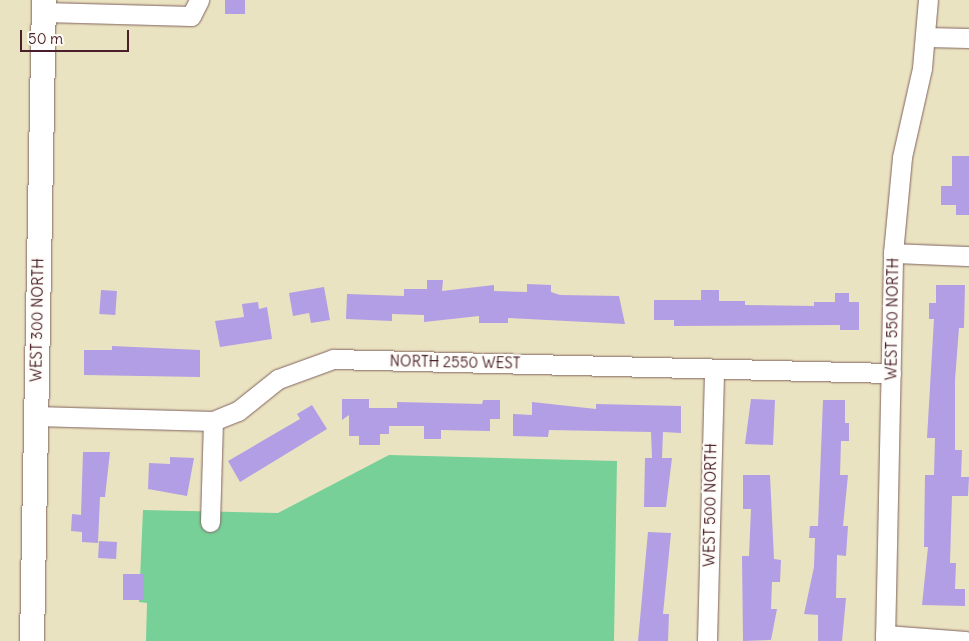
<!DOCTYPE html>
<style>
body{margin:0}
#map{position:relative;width:969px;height:641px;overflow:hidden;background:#eae3c1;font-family:Delius,sans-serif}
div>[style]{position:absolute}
.green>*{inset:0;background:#76d097}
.building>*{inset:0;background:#b19ee5;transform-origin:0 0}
.roads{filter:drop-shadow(0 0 1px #826460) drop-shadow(0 0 1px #826460)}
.minor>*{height:19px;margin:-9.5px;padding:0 9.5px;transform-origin:9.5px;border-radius:9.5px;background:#fff}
.major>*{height:24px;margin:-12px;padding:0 12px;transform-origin:12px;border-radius:12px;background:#fff}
span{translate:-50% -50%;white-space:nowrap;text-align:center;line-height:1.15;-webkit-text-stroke:4.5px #fdfcf7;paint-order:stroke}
.street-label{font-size:15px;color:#4a1f2b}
.scale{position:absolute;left:20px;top:30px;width:109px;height:22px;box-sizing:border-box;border:2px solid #4a1f2b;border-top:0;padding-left:6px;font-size:15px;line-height:18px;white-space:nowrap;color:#4a1f2b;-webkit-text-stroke:4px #fdfcf7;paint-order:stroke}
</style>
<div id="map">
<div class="green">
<i style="clip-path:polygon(389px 455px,617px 461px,614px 641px,146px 641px,147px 603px,139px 602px,143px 510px,278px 513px)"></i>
</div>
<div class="building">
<i style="left:225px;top:0;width:20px;height:14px"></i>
<i style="clip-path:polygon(952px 156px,969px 156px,969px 215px,956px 215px,956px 205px,941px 205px,941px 186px,952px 186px)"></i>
<i style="clip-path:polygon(427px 280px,443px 280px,442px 291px,494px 285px,494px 291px,527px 292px,527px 284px,551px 285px,551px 292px,560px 295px,619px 296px,625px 324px,508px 318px,508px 323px,479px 323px,479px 316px,424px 322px,424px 315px,392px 314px,392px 321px,346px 319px,347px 294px,404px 296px,404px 289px,427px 289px)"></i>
<i style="clip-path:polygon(936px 285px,965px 285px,964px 328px,959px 328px,955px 380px,955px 450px,962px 450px,961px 477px,969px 477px,968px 496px,952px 496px,950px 563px,956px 563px,955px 589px,965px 589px,965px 606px,922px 605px,928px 547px,924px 547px,925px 475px,934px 475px,935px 438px,927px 438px,934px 319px,929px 319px,929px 303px,936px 303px)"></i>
<i style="clip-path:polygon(324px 287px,330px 320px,311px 323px,309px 313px,293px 316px,289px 293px)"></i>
<i style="left:101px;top:290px;width:16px;height:24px;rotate:4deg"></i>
<i style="clip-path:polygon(701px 290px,719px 290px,719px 301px,745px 301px,745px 305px,814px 306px,814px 302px,835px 302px,835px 293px,849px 293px,849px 302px,859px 302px,859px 330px,840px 330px,840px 325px,674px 326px,674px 320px,654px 320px,654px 300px,701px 300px)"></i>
<i style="clip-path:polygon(258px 302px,259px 309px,267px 307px,272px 339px,220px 347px,215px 321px,244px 317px,242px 304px)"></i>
<i style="clip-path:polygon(112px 346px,200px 350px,200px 377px,84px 375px,84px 350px,112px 350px)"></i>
<i style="clip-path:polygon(342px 399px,369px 399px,369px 408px,397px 408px,397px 402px,482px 404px,483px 400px,500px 400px,500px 419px,490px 419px,490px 431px,441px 430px,441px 439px,424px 439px,424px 426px,389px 426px,389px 434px,380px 434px,380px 445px,359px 445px,359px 436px,349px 436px,349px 415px,342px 420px)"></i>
<i style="clip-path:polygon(751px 399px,775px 400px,773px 445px,745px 444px)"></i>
<i style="clip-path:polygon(823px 400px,845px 400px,845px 423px,849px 423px,849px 441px,841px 441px,840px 475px,848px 475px,843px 526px,848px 526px,846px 556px,837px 555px,836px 598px,846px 598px,842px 641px,818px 641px,818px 615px,804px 614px,814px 567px,815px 538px,809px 538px,810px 526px,818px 526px)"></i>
<i style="clip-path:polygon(532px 402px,596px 409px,596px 404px,681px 406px,681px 433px,663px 432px,662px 458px,672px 458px,666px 507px,644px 507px,645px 458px,652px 458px,651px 432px,549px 430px,548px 437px,513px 436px,513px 414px,532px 415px)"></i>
<i style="clip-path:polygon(312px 405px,327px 429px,240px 482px,228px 461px,300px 419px,297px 414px)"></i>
<i style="clip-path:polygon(83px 452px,110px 452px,105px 497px,100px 497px,98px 543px,82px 542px,82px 532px,71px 531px,72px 514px,81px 515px)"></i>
<i style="clip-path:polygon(170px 457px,194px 458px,187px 496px,148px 489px,149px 463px,170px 464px)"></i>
<i style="clip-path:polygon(743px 475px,770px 475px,774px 559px,781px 560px,780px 582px,772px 582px,771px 609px,777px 609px,771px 640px,743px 641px,742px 556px,749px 556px,751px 509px,743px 509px)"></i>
<i style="clip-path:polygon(648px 532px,671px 533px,663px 614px,669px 614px,668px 641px,638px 641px)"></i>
<i style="left:99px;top:541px;width:18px;height:17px;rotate:3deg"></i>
<i style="left:123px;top:574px;width:21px;height:26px"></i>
</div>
<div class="roads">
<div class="minor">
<i style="left:44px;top:12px;width:147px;rotate:1.6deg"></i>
<i style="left:191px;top:16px;width:18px;rotate:-63deg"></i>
<i style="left:926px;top:37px;width:43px;rotate:1.3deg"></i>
<i style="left:893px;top:253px;width:76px;rotate:2.3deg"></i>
<i style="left:35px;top:416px;width:178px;rotate:1.6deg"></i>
<i style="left:213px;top:421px;width:27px;rotate:-22deg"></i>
<i style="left:238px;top:411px;width:51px;rotate:-38.7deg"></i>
<i style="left:278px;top:379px;width:59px;rotate:-20deg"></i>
<i style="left:333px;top:359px;width:558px;rotate:1.44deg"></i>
<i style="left:210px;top:522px;width:101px;rotate:-88.3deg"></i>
<i style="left:885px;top:635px;width:81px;rotate:4.2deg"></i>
<i style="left:707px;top:641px;width:272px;rotate:-88.5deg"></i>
<i style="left:885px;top:641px;width:388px;rotate:-88.8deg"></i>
<i style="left:893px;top:253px;width:96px;rotate:-84.6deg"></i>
<i style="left:902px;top:157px;width:91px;rotate:-77.3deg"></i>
<i style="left:922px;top:68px;width:68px;rotate:-85deg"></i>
</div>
<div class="major">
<i style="left:32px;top:641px;width:641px;rotate:-88.93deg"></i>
</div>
</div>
<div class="street-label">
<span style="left:892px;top:319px;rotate:-89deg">WEST 550 NORTH</span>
<span style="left:37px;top:320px;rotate:-89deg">WEST 300 NORTH</span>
<span style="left:455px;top:362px;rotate:1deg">NORTH 2550 WEST</span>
<span style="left:710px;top:505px;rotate:-89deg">WEST 500 NORTH</span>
</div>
<div class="scale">50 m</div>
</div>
